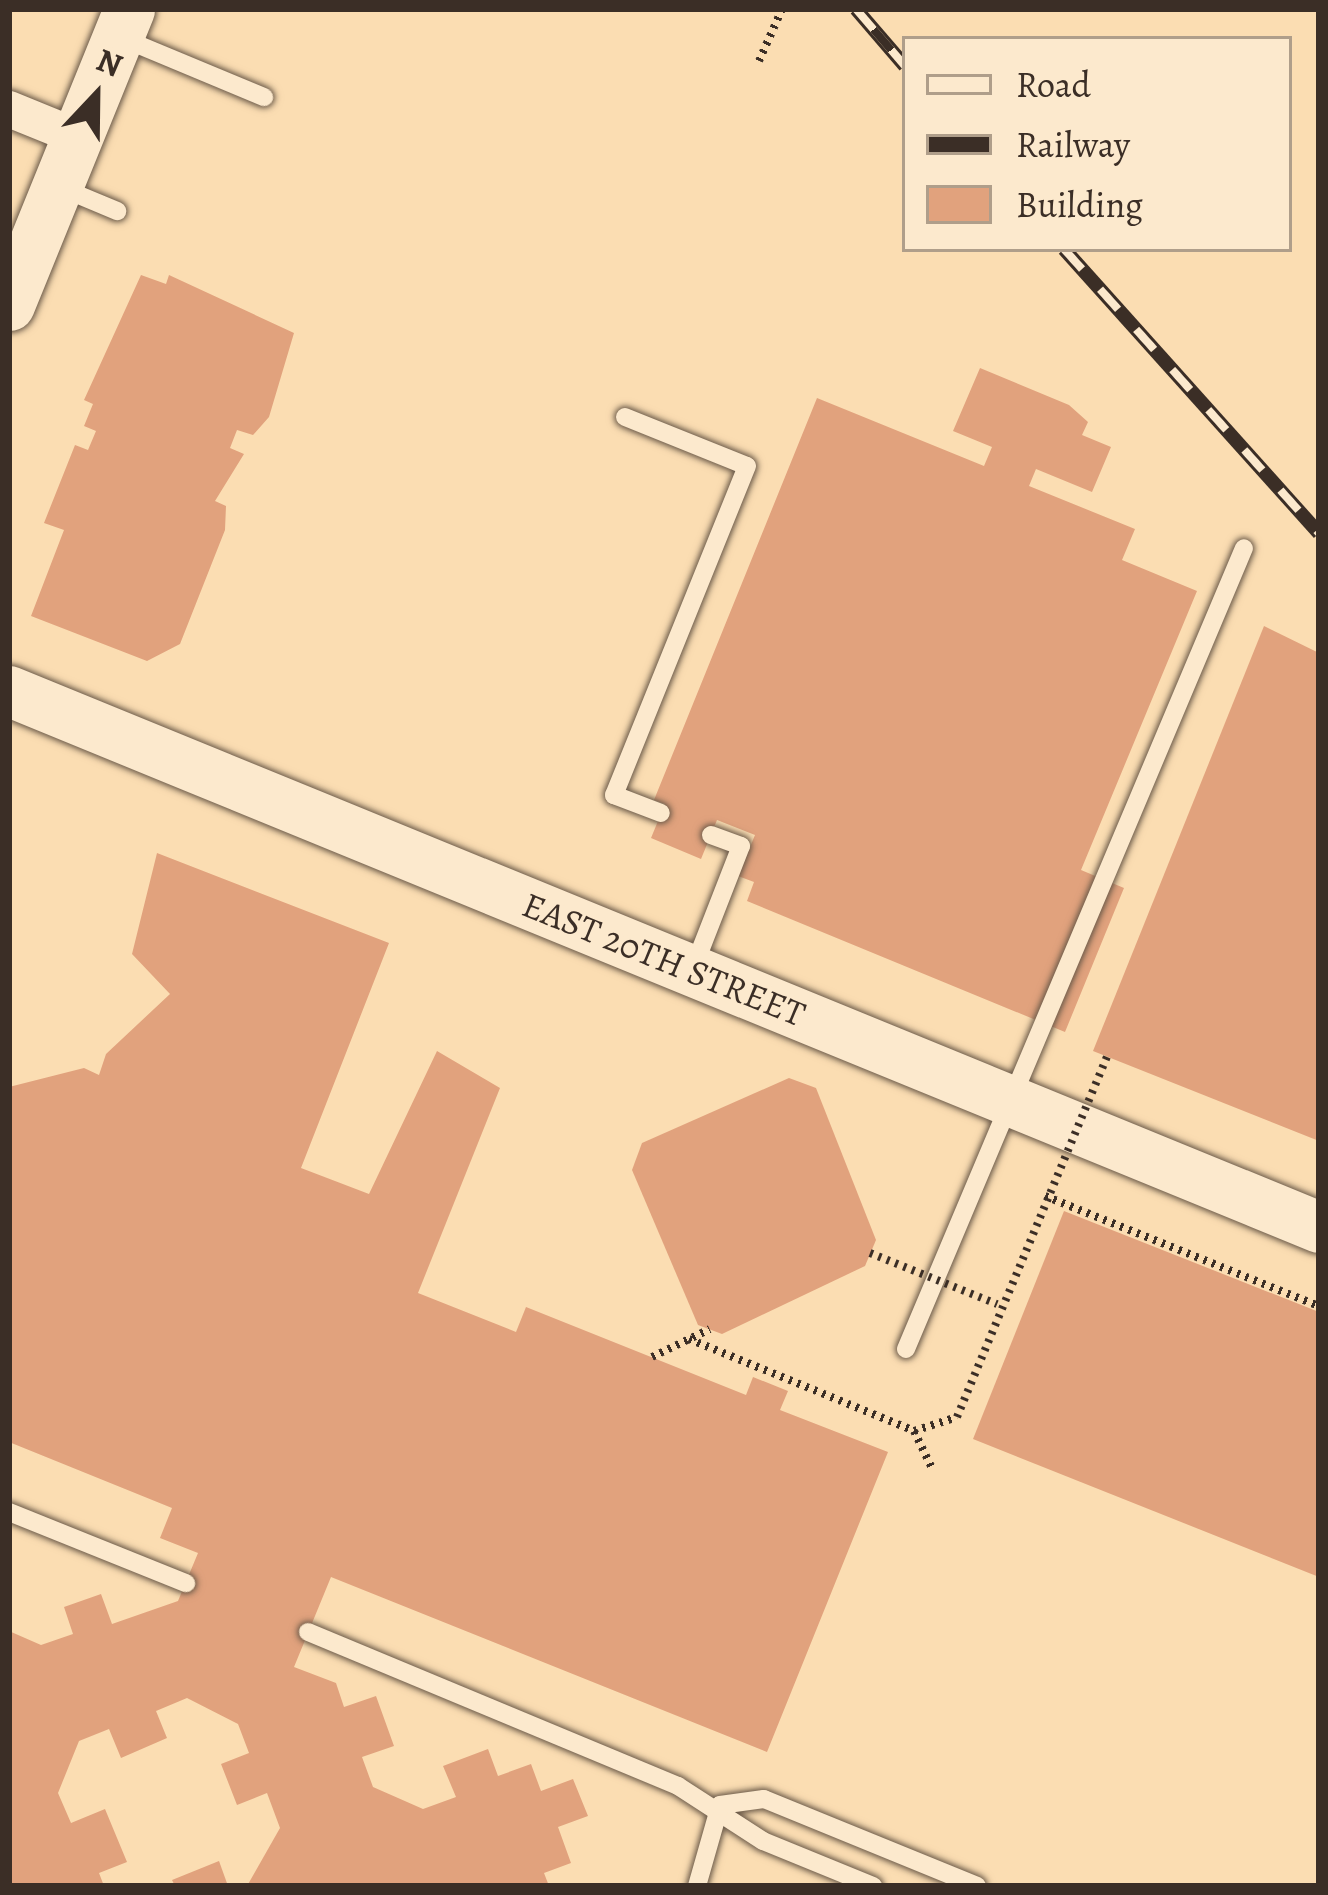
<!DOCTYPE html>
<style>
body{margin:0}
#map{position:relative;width:1328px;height:1895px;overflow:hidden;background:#fbddb2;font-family:Alegreya,serif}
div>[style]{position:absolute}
.building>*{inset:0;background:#e1a27d}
.path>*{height:8px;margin-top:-4px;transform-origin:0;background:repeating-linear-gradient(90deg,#3b2e26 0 3px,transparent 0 9px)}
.roads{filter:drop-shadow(0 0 3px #6b5a49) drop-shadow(0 0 3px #6b5a49)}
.lane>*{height:18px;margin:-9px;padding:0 9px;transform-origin:9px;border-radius:9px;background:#fce9cd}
.street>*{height:36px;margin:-18px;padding:0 18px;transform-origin:18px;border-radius:18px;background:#fce9cd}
.secondary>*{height:51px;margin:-25.5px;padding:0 25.5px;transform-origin:25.5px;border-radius:25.5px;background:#fce9cd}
.rail>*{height:14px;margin-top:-7px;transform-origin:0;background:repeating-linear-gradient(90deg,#fce9cd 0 27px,#3b2e26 0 54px);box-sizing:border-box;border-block:3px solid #3b2e26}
.path-bridge>*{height:8px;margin-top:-4px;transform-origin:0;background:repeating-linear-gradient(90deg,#3b2e26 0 3px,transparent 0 9px)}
span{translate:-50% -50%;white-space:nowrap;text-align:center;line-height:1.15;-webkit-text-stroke:9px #fce9cd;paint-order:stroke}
.street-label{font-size:36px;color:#3b2e26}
.frame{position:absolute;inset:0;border:12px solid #3b2e26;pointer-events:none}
.legend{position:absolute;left:902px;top:36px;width:390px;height:216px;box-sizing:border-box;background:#fce9cd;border:3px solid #af9e8a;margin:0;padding:15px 21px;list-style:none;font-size:36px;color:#3b2e26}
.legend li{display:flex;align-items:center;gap:24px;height:60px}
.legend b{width:60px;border:3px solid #af9e8a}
.north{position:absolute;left:36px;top:36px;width:120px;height:120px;-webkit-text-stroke:9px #fce9cd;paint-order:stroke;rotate:22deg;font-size:33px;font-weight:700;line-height:48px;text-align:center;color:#3b2e26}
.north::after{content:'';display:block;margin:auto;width:42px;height:54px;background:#3b2e26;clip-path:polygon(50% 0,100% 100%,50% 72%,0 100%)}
</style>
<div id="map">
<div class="building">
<i style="clip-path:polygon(141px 275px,166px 284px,169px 275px,294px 333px,269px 417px,253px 435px,237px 430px,230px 448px,244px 454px,215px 501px,226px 506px,225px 530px,180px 644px,147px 661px,31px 616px,64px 530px,44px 523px,75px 445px,88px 450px,96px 431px,84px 426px,93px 404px,84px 400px)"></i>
<i style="clip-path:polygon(980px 368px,1069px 405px,1088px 422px,1082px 435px,1111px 447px,1092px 492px,1036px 469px,1029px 486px,1135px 529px,1122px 560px,1197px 591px,1081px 870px,1124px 888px,1065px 1032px,747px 901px,754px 882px,738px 876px,755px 835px,717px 820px,701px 859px,651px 838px,665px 804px,654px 800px,817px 398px,984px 466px,992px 447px,953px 431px)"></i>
<i style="clip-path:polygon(1264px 626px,1319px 653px,1319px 1141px,1093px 1051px)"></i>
<i style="clip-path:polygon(157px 853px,389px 943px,301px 1168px,369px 1194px,437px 1051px,500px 1088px,418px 1293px,516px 1332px,526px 1307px,746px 1395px,753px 1377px,788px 1391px,780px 1410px,888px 1452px,767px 1752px,331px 1577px,294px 1667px,336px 1683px,344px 1707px,376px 1696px,394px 1746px,362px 1757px,373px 1787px,423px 1809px,456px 1797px,443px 1766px,488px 1749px,498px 1776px,531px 1764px,541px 1791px,573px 1779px,588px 1816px,558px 1827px,571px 1863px,544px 1873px,549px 1886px,247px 1886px,280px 1828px,267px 1793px,237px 1805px,221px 1764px,249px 1753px,238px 1724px,187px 1698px,156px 1711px,167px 1738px,121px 1758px,109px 1729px,79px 1741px,58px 1793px,71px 1823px,105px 1809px,127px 1862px,99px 1873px,104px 1886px,9px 1886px,9px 1631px,41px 1645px,73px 1634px,64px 1607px,101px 1594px,112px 1624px,178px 1601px,198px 1553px,160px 1538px,172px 1508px,9px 1442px,9px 1087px,84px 1068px,99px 1075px,106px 1054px,170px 994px,132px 954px)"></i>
<i style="clip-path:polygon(789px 1078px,816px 1088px,876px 1240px,865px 1266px,722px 1334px,698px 1325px,632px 1170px,642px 1143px)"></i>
<i style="clip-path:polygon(1064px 1211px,1319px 1312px,1319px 1577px,973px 1439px)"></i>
<i style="clip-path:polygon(219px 1861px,228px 1886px,175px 1886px,172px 1880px)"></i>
</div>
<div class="path">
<i style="left:759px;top:61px;width:57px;rotate:-66.1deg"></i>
<i style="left:1045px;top:1196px;width:295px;rotate:21.9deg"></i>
<i style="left:689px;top:1339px;width:243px;rotate:22.2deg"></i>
<i style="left:914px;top:1431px;width:41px;rotate:64.1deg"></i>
<i style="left:652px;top:1357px;width:64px;rotate:-25.8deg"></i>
</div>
<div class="roads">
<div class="lane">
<i style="left:122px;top:38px;width:154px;rotate:22.6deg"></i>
<i style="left:62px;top:188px;width:60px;rotate:22.7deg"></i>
<i style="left:625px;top:417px;width:131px;rotate:21.9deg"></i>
<i style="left:747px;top:466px;width:355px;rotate:112deg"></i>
<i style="left:614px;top:795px;width:50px;rotate:21deg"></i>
<i style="left:693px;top:969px;width:132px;rotate:-68.7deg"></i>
<i style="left:741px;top:846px;width:32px;rotate:-160deg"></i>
<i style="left:906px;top:1349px;width:869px;rotate:-67.12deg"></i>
<i style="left:9px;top:1512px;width:191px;rotate:21.9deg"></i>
<i style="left:308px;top:1632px;width:401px;rotate:22.6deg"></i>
<i style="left:678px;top:1786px;width:101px;rotate:32.9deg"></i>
<i style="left:763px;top:1841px;width:119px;rotate:22.2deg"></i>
<i style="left:720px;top:1805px;width:44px;rotate:-7.8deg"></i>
<i style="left:764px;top:1799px;width:230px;rotate:22.2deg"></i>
<i style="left:697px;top:1886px;width:84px;rotate:-74.1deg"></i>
</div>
<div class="street">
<i style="left:9px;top:109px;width:74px;rotate:22.1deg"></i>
</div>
<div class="secondary">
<i style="left:9px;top:305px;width:319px;rotate:-67.9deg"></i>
<i style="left:9px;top:691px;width:1415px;rotate:22.25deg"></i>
</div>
</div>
<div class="rail">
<i style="left:856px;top:9px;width:75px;rotate:49.3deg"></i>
<i style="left:1064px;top:249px;width:382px;rotate:48.1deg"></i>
</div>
<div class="path-bridge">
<i style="left:870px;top:1253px;width:137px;rotate:21.9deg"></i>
<i style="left:914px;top:1431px;width:45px;rotate:-18deg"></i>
<i style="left:957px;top:1417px;width:391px;rotate:-67.4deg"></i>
</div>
<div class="street-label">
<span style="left:664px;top:959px;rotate:22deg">EAST 20TH STREET</span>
</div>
<div class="frame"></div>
<ul class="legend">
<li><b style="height:15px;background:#fce9cd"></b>Road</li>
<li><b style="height:15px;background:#3b2e26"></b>Railway</li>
<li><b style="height:33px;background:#e1a27d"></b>Building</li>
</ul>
<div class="north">N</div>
</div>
